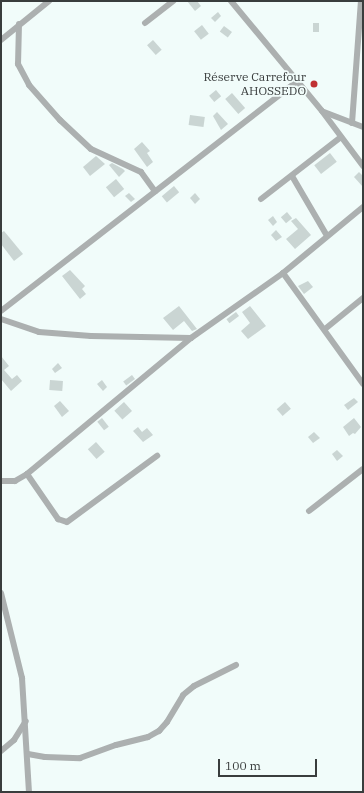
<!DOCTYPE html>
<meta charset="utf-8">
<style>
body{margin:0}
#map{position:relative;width:364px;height:793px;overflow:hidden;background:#f1fcfa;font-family:"IBM Plex Serif",serif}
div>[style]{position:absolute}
.building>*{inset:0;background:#cad5d3;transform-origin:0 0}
.minor>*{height:6px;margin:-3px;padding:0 3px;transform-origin:3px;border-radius:3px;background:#acb0b0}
.dots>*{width:11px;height:11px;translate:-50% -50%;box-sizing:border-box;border:2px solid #f1fcfa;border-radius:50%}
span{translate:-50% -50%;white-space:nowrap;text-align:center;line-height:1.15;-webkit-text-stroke:3.5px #f1fcfa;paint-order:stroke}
.poi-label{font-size:12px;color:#393d3d}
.right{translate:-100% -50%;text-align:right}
.frame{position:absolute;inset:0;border:2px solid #393d3d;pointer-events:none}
.scale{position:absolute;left:218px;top:759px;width:99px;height:18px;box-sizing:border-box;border:2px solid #393d3d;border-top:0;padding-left:5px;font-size:12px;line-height:14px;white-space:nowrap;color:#393d3d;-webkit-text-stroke:3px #f1fcfa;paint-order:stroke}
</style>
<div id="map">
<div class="building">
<i style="clip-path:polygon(187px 1px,197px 1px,201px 6px,195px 11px)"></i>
<i style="clip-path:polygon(218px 12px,221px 16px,215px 22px,211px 18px)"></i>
<i style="left:313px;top:23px;width:6px;height:9px"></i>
<i style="left:202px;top:25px;width:11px;height:10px;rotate:52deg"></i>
<i style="left:224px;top:26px;width:10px;height:7px;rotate:37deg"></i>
<i style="left:153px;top:40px;width:13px;height:8px;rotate:48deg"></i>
<i style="left:216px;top:90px;width:8px;height:9px;rotate:50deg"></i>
<i style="left:232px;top:93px;width:20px;height:9px;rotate:49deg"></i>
<i style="clip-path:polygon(217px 112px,228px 124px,221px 130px,213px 116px)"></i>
<i style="left:190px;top:115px;width:15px;height:10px;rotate:8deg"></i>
<i style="clip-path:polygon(142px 142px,150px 151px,147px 153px,153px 162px,147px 167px,134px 149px)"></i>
<i style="left:330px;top:153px;width:11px;height:20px;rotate:52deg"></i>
<i style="clip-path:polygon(96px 156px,105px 164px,90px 176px,83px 167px)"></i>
<i style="clip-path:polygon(112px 163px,123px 169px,125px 171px,119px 177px,109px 165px)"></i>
<i style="clip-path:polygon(359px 172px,363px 176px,363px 187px,354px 177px)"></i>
<i style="left:116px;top:179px;width:13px;height:13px;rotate:51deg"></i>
<i style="left:174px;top:186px;width:8px;height:16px;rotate:50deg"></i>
<i style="clip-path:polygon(129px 193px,135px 199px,131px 202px,125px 196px)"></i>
<i style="clip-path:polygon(195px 193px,200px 199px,195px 204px,190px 198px)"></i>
<i style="left:287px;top:212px;width:8px;height:8px;rotate:50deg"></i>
<i style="clip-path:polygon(273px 216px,277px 222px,273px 226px,268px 220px)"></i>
<i style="clip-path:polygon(296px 218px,311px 235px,295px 249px,286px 239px,298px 229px,291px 221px)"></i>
<i style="clip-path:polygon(276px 230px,282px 237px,276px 241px,271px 235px)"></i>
<i style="clip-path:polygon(4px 231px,23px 254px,14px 261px,1px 244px,1px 233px)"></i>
<i style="clip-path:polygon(70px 270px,85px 286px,82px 289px,86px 294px,80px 299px,62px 276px)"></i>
<i style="clip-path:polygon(308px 281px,313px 287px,304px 294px,298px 286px)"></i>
<i style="clip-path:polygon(179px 306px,197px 329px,192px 331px,184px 321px,173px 330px,163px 318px)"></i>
<i style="clip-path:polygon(250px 306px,266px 326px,248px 339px,241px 331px,250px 323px,242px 312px)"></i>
<i style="left:236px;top:312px;width:5px;height:12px;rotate:53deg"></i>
<i style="clip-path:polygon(1px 356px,9px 366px,4px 370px,12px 379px,17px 375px,22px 381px,11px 391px,1px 379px)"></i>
<i style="clip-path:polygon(58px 363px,62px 368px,55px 373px,52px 369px)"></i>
<i style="left:132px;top:375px;width:5px;height:11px;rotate:53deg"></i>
<i style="left:50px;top:380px;width:13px;height:10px;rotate:4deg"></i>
<i style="clip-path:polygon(102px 380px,107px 387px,103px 391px,97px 384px)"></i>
<i style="clip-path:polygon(354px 398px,358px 402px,348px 410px,344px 405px)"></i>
<i style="clip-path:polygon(60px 401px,69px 411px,62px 417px,54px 406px)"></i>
<i style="left:124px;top:402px;width:12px;height:13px;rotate:48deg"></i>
<i style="left:285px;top:402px;width:9px;height:11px;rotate:49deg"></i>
<i style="left:102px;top:418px;width:11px;height:6px;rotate:52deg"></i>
<i style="clip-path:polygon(354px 418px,361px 427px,355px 434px,353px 433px,349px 436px,343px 427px)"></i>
<i style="clip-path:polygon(138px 427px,142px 432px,147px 428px,153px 435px,143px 442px,133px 431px)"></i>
<i style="clip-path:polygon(314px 432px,320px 438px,313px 443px,308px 437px)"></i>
<i style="left:96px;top:442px;width:13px;height:11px;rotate:48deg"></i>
<i style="clip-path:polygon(337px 450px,343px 456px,337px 461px,332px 454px)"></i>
</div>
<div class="minor">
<i style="left:231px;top:1px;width:143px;rotate:50.4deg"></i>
<i style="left:322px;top:111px;width:69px;rotate:53.3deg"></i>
<i style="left:145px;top:23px;width:36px;rotate:-38deg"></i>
<i style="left:19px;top:24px;width:40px;rotate:91.4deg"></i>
<i style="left:18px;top:64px;width:24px;rotate:62deg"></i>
<i style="left:29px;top:85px;width:47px;rotate:48.5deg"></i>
<i style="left:60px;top:120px;width:42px;rotate:43.1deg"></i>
<i style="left:91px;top:149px;width:55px;rotate:24.7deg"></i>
<i style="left:141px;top:172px;width:24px;rotate:54deg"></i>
<i style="left:1px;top:40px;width:62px;rotate:-39.1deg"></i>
<i style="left:324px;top:112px;width:42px;rotate:21deg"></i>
<i style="left:352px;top:123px;width:122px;rotate:-85.8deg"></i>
<i style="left:292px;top:176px;width:69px;rotate:59.7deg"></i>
<i style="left:261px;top:199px;width:101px;rotate:-37.8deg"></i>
<i style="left:283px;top:273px;width:137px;rotate:54.2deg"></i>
<i style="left:1px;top:311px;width:375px;rotate:-37.8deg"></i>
<i style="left:1px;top:319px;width:40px;rotate:18.9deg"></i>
<i style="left:39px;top:332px;width:52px;rotate:4.4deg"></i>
<i style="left:91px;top:336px;width:100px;rotate:1.1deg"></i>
<i style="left:325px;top:329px;width:49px;rotate:-39.2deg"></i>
<i style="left:27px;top:474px;width:55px;rotate:55.4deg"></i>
<i style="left:58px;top:519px;width:9px;rotate:18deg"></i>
<i style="left:67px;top:522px;width:112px;rotate:-36.3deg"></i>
<i style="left:1px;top:481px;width:14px"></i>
<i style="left:15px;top:481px;width:14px;rotate:-30deg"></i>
<i style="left:27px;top:474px;width:213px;rotate:-39.7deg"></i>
<i style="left:191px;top:338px;width:113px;rotate:-35.2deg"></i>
<i style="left:283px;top:273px;width:104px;rotate:-39.5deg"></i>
<i style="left:309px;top:511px;width:68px;rotate:-37.9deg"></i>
<i style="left:1px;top:593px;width:88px;rotate:76.1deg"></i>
<i style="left:22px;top:678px;width:114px;rotate:86.5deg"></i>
<i style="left:1px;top:751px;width:17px;rotate:-40deg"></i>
<i style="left:14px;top:740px;width:22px;rotate:-58deg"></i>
<i style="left:28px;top:754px;width:17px;rotate:10deg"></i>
<i style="left:45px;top:757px;width:35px;rotate:2deg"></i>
<i style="left:80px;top:758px;width:38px;rotate:-20deg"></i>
<i style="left:116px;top:745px;width:33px;rotate:-14deg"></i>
<i style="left:148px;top:737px;width:13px;rotate:-29deg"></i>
<i style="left:159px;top:731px;width:12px;rotate:-48deg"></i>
<i style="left:167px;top:722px;width:31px;rotate:-59deg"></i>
<i style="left:183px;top:695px;width:14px;rotate:-39deg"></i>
<i style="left:194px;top:686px;width:47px;rotate:-26.6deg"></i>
</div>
<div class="dots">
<i style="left:314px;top:84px;background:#c03133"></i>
</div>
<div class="poi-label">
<span class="right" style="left:306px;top:84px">Réserve Carrefour<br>AHOSSEDO</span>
</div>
<div class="frame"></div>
<div class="scale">100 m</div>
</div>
